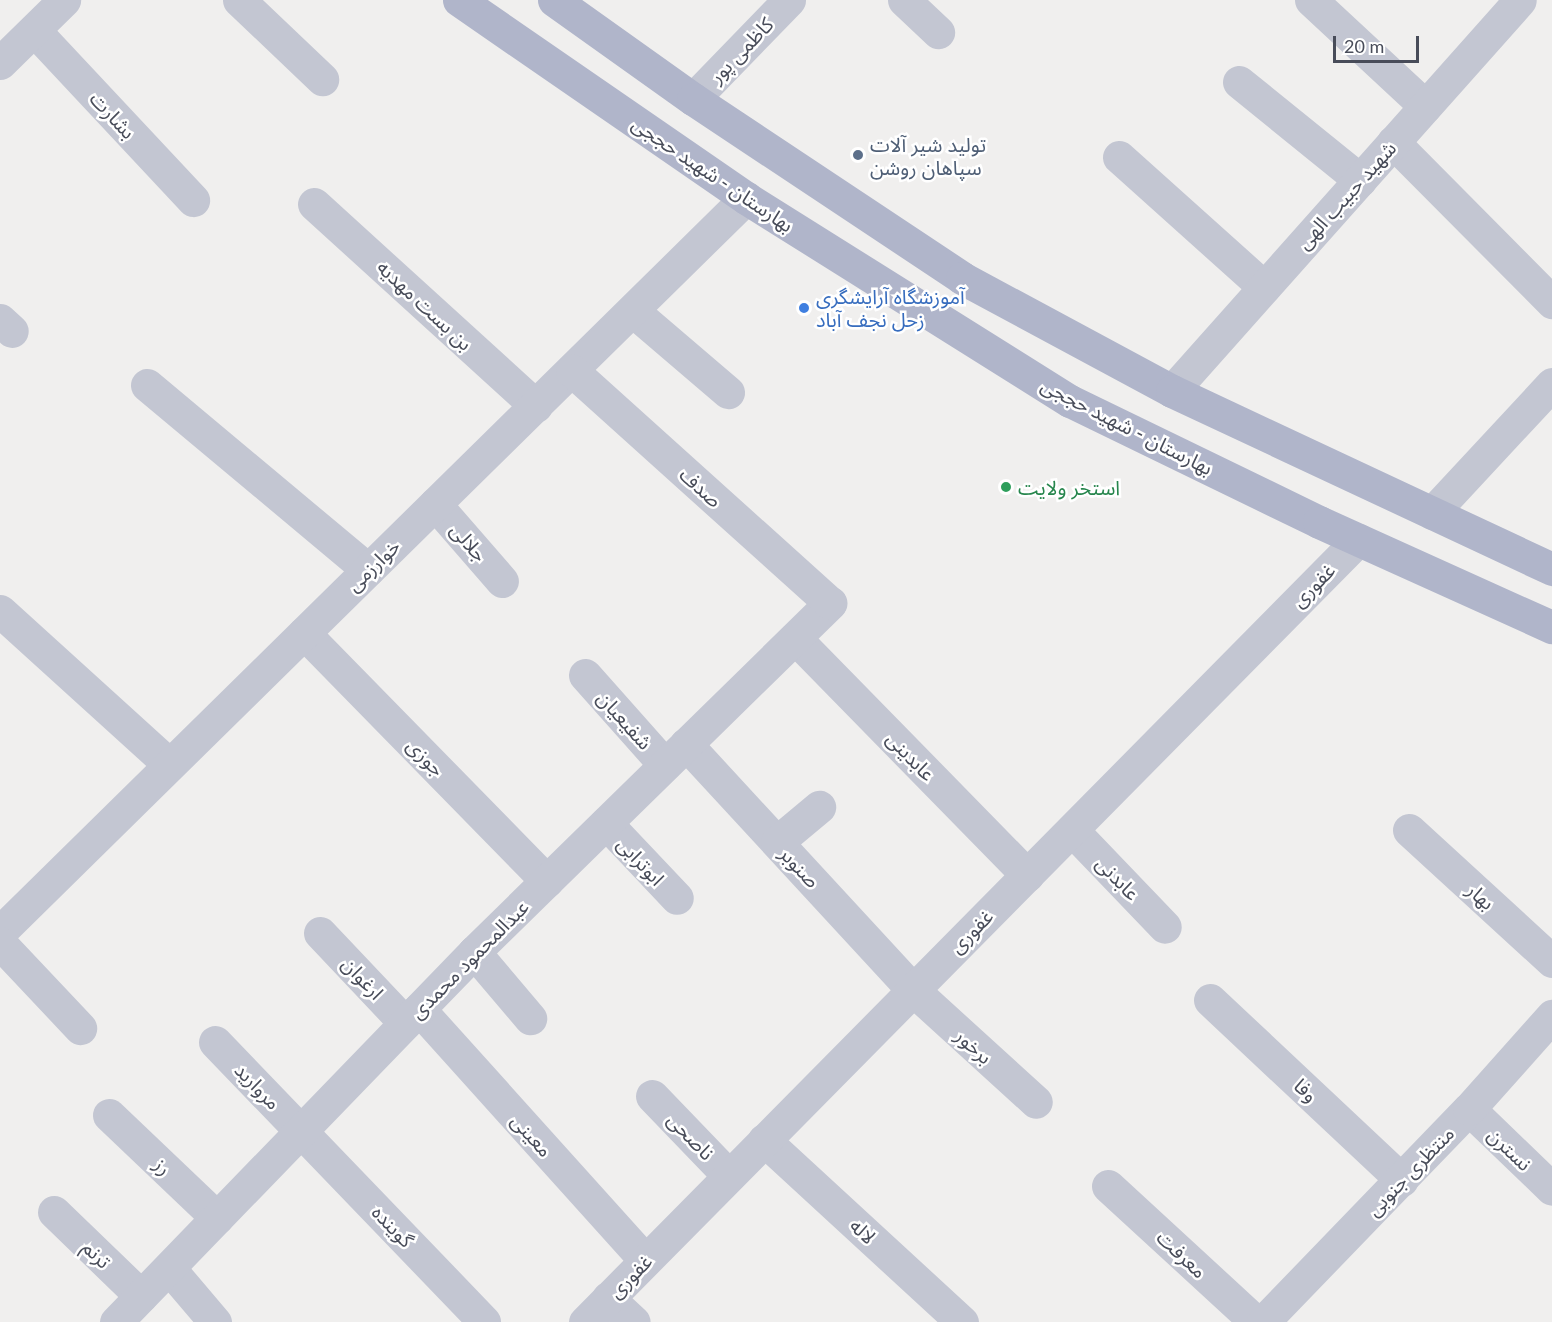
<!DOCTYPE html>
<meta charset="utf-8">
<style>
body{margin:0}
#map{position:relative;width:1552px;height:1322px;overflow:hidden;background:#f0efee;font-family:Lato,"Noto Sans Arabic",sans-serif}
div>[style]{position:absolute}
.minor>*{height:33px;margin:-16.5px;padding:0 16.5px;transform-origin:16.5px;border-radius:16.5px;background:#c3c6d2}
.major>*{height:33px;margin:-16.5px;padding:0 16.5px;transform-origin:16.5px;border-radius:16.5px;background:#b0b5ca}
.dots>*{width:16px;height:16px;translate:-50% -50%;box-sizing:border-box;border:3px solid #fff;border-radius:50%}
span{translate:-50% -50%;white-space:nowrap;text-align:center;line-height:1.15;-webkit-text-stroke:5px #fff;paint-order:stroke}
.street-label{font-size:20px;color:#484c59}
.service-label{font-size:20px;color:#4e5e75}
.left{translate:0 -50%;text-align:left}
.shop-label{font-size:20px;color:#366cbe}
.leisure-label{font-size:20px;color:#27864d}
.scale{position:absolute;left:1333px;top:36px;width:86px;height:27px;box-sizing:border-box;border:3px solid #484c59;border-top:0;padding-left:8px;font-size:18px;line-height:21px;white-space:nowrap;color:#484c59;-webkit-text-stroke:4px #fff;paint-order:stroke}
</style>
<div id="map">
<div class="minor">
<i style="left:239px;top:0;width:115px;rotate:43.6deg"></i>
<i style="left:904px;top:0;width:47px;rotate:43.3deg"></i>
<i style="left:1311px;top:0;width:156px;rotate:42.9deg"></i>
<i style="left:34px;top:30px;width:233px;rotate:46.9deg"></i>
<i style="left:0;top:63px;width:90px;rotate:-44.5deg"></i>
<i style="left:1239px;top:82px;width:156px;rotate:39deg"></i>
<i style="left:693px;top:99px;width:138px;rotate:-45.9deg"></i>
<i style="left:1393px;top:142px;width:226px;rotate:45.2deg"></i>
<i style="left:1119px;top:157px;width:195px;rotate:41.9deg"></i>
<i style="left:314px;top:204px;width:300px;rotate:42.3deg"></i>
<i style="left:633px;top:311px;width:125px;rotate:40.5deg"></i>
<i style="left:0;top:320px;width:16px;rotate:43deg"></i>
<i style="left:147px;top:385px;width:288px;rotate:39.9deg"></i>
<i style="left:1172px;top:391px;width:523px;rotate:-48.33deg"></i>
<i style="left:435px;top:504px;width:102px;rotate:49deg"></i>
<i style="left:1432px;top:513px;width:176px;rotate:-47.1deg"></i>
<i style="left:0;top:611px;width:228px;rotate:42.2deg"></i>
<i style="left:304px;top:633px;width:347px;rotate:45.6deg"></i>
<i style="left:795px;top:638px;width:332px;rotate:45.6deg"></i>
<i style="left:585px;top:675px;width:120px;rotate:48.4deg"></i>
<i style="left:686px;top:744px;width:335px;rotate:47.3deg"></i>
<i style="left:913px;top:990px;width:166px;rotate:42.3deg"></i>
<i style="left:606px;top:823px;width:103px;rotate:46.6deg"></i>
<i style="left:1072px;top:830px;width:134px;rotate:46.2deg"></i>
<i style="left:1409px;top:830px;width:194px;rotate:42.5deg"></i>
<i style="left:777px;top:842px;width:55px;rotate:-39.8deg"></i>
<i style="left:0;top:932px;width:1047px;rotate:-44.54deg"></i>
<i style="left:320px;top:933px;width:124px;rotate:46.6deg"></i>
<i style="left:0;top:943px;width:117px;rotate:46.7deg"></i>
<i style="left:474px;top:952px;width:87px;rotate:49.7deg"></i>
<i style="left:1210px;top:1000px;width:263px;rotate:43.2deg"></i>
<i style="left:419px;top:1009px;width:338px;rotate:48deg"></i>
<i style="left:215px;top:1042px;width:388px;rotate:46.1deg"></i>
<i style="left:652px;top:1096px;width:111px;rotate:46.1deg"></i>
<i style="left:1469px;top:1109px;width:115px;rotate:43.9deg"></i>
<i style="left:109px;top:1115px;width:149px;rotate:43.6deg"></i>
<i style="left:764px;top:1140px;width:269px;rotate:42.6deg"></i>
<i style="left:1108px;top:1186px;width:201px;rotate:42.6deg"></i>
<i style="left:54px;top:1212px;width:121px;rotate:44deg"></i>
<i style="left:169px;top:1268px;width:71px;rotate:49.6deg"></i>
<i style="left:608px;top:1298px;width:35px;rotate:43deg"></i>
<i style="left:116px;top:1322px;width:515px;rotate:-45.94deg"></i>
<i style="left:474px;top:952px;width:499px;rotate:-44.4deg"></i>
<i style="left:830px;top:603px;width:347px;rotate:-138deg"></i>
<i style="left:585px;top:1322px;width:1100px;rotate:-45.33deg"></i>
<i style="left:1263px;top:1322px;width:296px;rotate:-46deg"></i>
<i style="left:1469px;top:1109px;width:125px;rotate:-48.3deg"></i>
</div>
<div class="major">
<i style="left:459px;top:0;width:349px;rotate:34.6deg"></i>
<i style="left:746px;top:198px;width:382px;rotate:32.1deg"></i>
<i style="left:1070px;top:401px;width:277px;rotate:25.9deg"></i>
<i style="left:1319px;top:522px;width:256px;rotate:24.3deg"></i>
<i style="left:554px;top:0;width:171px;rotate:35.5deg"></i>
<i style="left:693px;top:99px;width:323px;rotate:33.6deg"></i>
<i style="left:962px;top:278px;width:238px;rotate:28.3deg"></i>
<i style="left:1172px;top:391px;width:420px;rotate:25.1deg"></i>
</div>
<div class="dots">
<i style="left:858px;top:155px;background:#5c6f8a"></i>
<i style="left:804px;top:308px;background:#3f7fe0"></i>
<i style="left:1006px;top:487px;background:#2e9e5b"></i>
</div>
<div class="street-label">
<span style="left:741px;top:50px;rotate:-46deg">کاظمی پور</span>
<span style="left:113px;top:115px;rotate:47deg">بشارت</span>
<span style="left:713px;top:174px;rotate:34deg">بهارستان - شهید حججی</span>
<span style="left:1346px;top:195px;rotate:-48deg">شهید حبیب الهی</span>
<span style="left:425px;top:305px;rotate:43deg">بن بست مهدیه</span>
<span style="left:1127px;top:426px;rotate:27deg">بهارستان - شهید حججی</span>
<span style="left:701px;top:487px;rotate:42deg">صدف</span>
<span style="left:469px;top:542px;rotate:49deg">جلالی</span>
<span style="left:373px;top:565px;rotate:-44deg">خوارزمی</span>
<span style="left:1313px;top:585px;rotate:-45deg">غفوری</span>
<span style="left:625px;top:720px;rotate:48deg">شفیعیان</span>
<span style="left:911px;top:756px;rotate:46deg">عابدینی</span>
<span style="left:426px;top:757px;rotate:45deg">جوزی</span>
<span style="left:641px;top:861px;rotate:47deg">ابوترابی</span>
<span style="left:800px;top:867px;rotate:47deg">صنوبر</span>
<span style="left:1118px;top:878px;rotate:46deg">عابدنی</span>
<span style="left:1481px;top:896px;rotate:42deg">بهار</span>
<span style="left:971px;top:931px;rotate:-45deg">غفوری</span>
<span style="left:469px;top:959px;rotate:-45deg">عبدالمحمود محمدی</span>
<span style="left:363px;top:978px;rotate:47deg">ارغوان</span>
<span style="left:974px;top:1046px;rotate:42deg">برخور</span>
<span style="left:258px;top:1086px;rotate:46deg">مروارید</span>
<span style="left:1306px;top:1090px;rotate:43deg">وفا</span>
<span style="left:532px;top:1135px;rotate:48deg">معینی</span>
<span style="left:691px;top:1136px;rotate:46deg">ناصحی</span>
<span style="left:1510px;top:1149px;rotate:44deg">نسترن</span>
<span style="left:163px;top:1166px;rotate:44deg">رز</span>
<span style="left:1410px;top:1171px;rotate:-46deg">منتظری جنوبی</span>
<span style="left:393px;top:1226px;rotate:46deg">گوینده</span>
<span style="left:863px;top:1231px;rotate:43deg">لاله</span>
<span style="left:97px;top:1254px;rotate:44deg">ترنم</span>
<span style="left:1182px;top:1254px;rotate:43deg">معرفت</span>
<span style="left:630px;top:1276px;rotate:-45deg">غفوری</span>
</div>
<div class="service-label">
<span class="left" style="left:870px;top:156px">تولید شیر آلات<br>سپاهان روشن</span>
</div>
<div class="shop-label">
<span class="left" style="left:816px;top:308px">آموزشگاه آرایشگری<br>زحل نجف آباد</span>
</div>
<div class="leisure-label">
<span class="left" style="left:1018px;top:487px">استخر ولایت</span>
</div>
<div class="scale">20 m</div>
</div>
